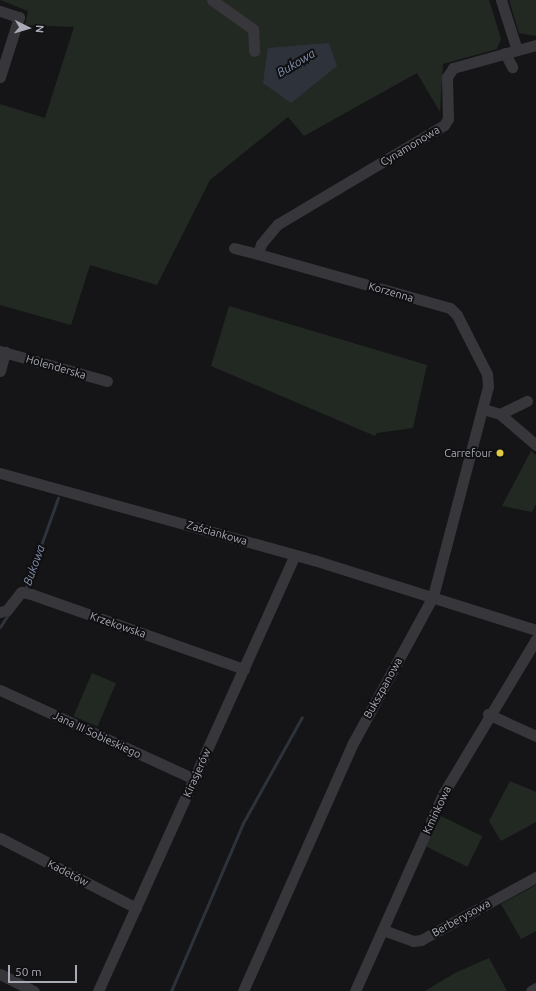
<!DOCTYPE html>
<meta charset="utf-8">
<style>
body{margin:0}
#map{position:relative;width:536px;height:991px;overflow:hidden;background:#151517;font-family:Ubuntu,sans-serif}
div>[style]{position:absolute}
.green>*{inset:0;background:#222923;transform-origin:0 0}
.water>*{inset:0;background:#2e333b}
.stream>*{height:3px;margin:-1.5px;padding:0 1.5px;transform-origin:1.5px;border-radius:1.5px;background:#2e333b}
.minor>*{height:11px;margin:-5.5px;padding:0 5.5px;transform-origin:5.5px;border-radius:5.5px;background:#37363b}
.dots>*{width:11px;height:11px;translate:-50% -50%;box-sizing:border-box;border:2px solid #101012;border-radius:50%}
span{translate:-50% -50%;white-space:nowrap;text-align:center;line-height:1.15;-webkit-text-stroke:4px #101012;paint-order:stroke}
.street-label{font-size:11px;color:#a8aab5}
.poi-label{font-size:11px;color:#a8aab5}
.right{translate:-100% -50%;text-align:right}
.water-label{font-size:12px;color:#8291ad;font-style:italic}
.north{position:absolute;left:8px;top:8px;width:40px;height:40px;-webkit-text-stroke:3px #101012;paint-order:stroke;rotate:95deg;font-size:11px;font-weight:700;line-height:16px;text-align:center;color:#a8aab5}
.north::after{content:'';display:block;margin:auto;width:14px;height:18px;background:#a8aab5;clip-path:polygon(50% 0,100% 100%,50% 72%,0 100%)}
.scale{position:absolute;left:8px;top:965px;width:69px;height:18px;box-sizing:border-box;border:2px solid #a8aab5;border-top:0;padding-left:5px;font-size:12px;line-height:14px;white-space:nowrap;color:#a8aab5;-webkit-text-stroke:3px #101012;paint-order:stroke}
</style>
<div id="map">
<div class="green">
<i style="clip-path:polygon(0 0,489px 0,501px 39px,497px 49px,443px 64px,440px 112px,417px 73px,304px 136px,288px 117px,210px 180px,157px 285px,90px 265px,71px 325px,0 305px,0 104px,45px 118px,74px 27px,25px 25px,28px 11px)"></i>
<i style="clip-path:polygon(509px 0,536px 0,536px 36px,519px 33px)"></i>
<i style="clip-path:polygon(229px 306px,427px 365px,413px 428px,377px 433px,375px 436px,211px 366px)"></i>
<i style="clip-path:polygon(531px 451px,536px 455px,536px 504px,532px 512px,502px 506px)"></i>
<i style="left:92px;top:673px;width:26px;height:47px;rotate:23deg"></i>
<i style="clip-path:polygon(510px 781px,536px 792px,536px 822px,501px 841px,489px 821px)"></i>
<i style="left:441px;top:816px;width:46px;height:34px;rotate:26deg"></i>
<i style="clip-path:polygon(536px 885px,536px 931px,521px 939px,501px 904px)"></i>
<i style="clip-path:polygon(489px 958px,507px 991px,425px 991px,455px 973px)"></i>
</div>
<div class="water">
<i style="clip-path:polygon(329px 43px,337px 66px,291px 103px,263px 83px,268px 48px)"></i>
</div>
<div class="stream">
<i style="left:25px;top:590px;width:98px;rotate:-70.3deg"></i>
<i style="left:0;top:627px;width:17px;rotate:-57deg"></i>
<i style="left:171px;top:991px;width:183px;rotate:-66.8deg"></i>
<i style="left:243px;top:823px;width:121px;rotate:-60.9deg"></i>
</div>
<div class="minor">
<i style="left:212px;top:0;width:50px;rotate:35.3deg"></i>
<i style="left:253px;top:29px;width:22px;rotate:87deg"></i>
<i style="left:501px;top:0;width:52px;rotate:72.3deg"></i>
<i style="left:0;top:11px;width:20px;rotate:18deg"></i>
<i style="left:19px;top:17px;width:63px;rotate:107.6deg"></i>
<i style="left:505px;top:53px;width:16px;rotate:63deg"></i>
<i style="left:234px;top:248px;width:25px;rotate:14deg"></i>
<i style="left:0;top:351px;width:111px;rotate:15.7deg"></i>
<i style="left:0;top:371px;width:20px;rotate:-75deg"></i>
<i style="left:483px;top:409px;width:18px;rotate:16deg"></i>
<i style="left:500px;top:414px;width:30px;rotate:-26deg"></i>
<i style="left:500px;top:414px;width:48px;rotate:40.7deg"></i>
<i style="left:0;top:473px;width:326px;rotate:15.5deg"></i>
<i style="left:314px;top:560px;width:233px;rotate:17.5deg"></i>
<i style="left:0;top:612px;width:7px;rotate:-16deg"></i>
<i style="left:7px;top:610px;width:23px;rotate:-52deg"></i>
<i style="left:21px;top:592px;width:10px;rotate:11deg"></i>
<i style="left:31px;top:594px;width:226px;rotate:19.4deg"></i>
<i style="left:0;top:690px;width:213px;rotate:24.6deg"></i>
<i style="left:488px;top:714px;width:53px;rotate:24.6deg"></i>
<i style="left:0;top:838px;width:153px;rotate:27.2deg"></i>
<i style="left:383px;top:930px;width:32px;rotate:20deg"></i>
<i style="left:413px;top:941px;width:8px;rotate:-7deg"></i>
<i style="left:421px;top:940px;width:131px;rotate:-28.7deg"></i>
<i style="left:0;top:974px;width:38px;rotate:27deg"></i>
<i style="left:98px;top:991px;width:478px;rotate:-65.7deg"></i>
<i style="left:243px;top:991px;width:271px;rotate:-66.1deg"></i>
<i style="left:353px;top:743px;width:167px;rotate:-61.4deg"></i>
<i style="left:433px;top:596px;width:216px;rotate:-75.3deg"></i>
<i style="left:488px;top:387px;width:13px;rotate:-94deg"></i>
<i style="left:487px;top:374px;width:66px;rotate:-117deg"></i>
<i style="left:457px;top:315px;width:10px;rotate:-135deg"></i>
<i style="left:450px;top:308px;width:199px;rotate:-164.3deg"></i>
<i style="left:258px;top:254px;width:10px;rotate:-73deg"></i>
<i style="left:261px;top:244px;width:26px;rotate:-50deg"></i>
<i style="left:278px;top:224px;width:193px;rotate:-30.8deg"></i>
<i style="left:444px;top:125px;width:7px;rotate:-56deg"></i>
<i style="left:448px;top:119px;width:42px;rotate:-91.4deg"></i>
<i style="left:447px;top:77px;width:11px;rotate:-56deg"></i>
<i style="left:453px;top:68px;width:86px;rotate:-15.5deg"></i>
<i style="left:355px;top:991px;width:216px;rotate:-65.9deg"></i>
<i style="left:443px;top:794px;width:181px;rotate:-59deg"></i>
<i style="left:531px;top:991px;width:6px;rotate:-31deg"></i>
</div>
<div class="dots">
<i style="left:500px;top:453px;background:#e1cb43"></i>
</div>
<div class="street-label">
<span style="left:410px;top:146px;rotate:-31deg">Cynamonowa</span>
<span style="left:391px;top:292px;rotate:16deg">Korzenna</span>
<span style="left:56px;top:367px;rotate:16deg">Holenderska</span>
<span style="left:217px;top:533px;rotate:16deg">Zaściankowa</span>
<span style="left:118px;top:625px;rotate:19deg">Krzekowska</span>
<span style="left:383px;top:688px;rotate:-61deg">Bukszpanowa</span>
<span style="left:97px;top:735px;rotate:25deg">Jana III Sobieskiego</span>
<span style="left:197px;top:773px;rotate:-66deg">Kirasjerów</span>
<span style="left:437px;top:810px;rotate:-65deg">Kminkowa</span>
<span style="left:68px;top:873px;rotate:27deg">Kadetów</span>
<span style="left:461px;top:918px;rotate:-29deg">Berberysowa</span>
</div>
<div class="poi-label">
<span class="right" style="left:492px;top:453px">Carrefour</span>
</div>
<div class="water-label">
<span style="left:296px;top:63px;rotate:-31deg">Bukowa</span>
<span style="left:34px;top:565px;rotate:-70deg">Bukowa</span>
</div>
<div class="north">N</div>
<div class="scale">50 m</div>
</div>
